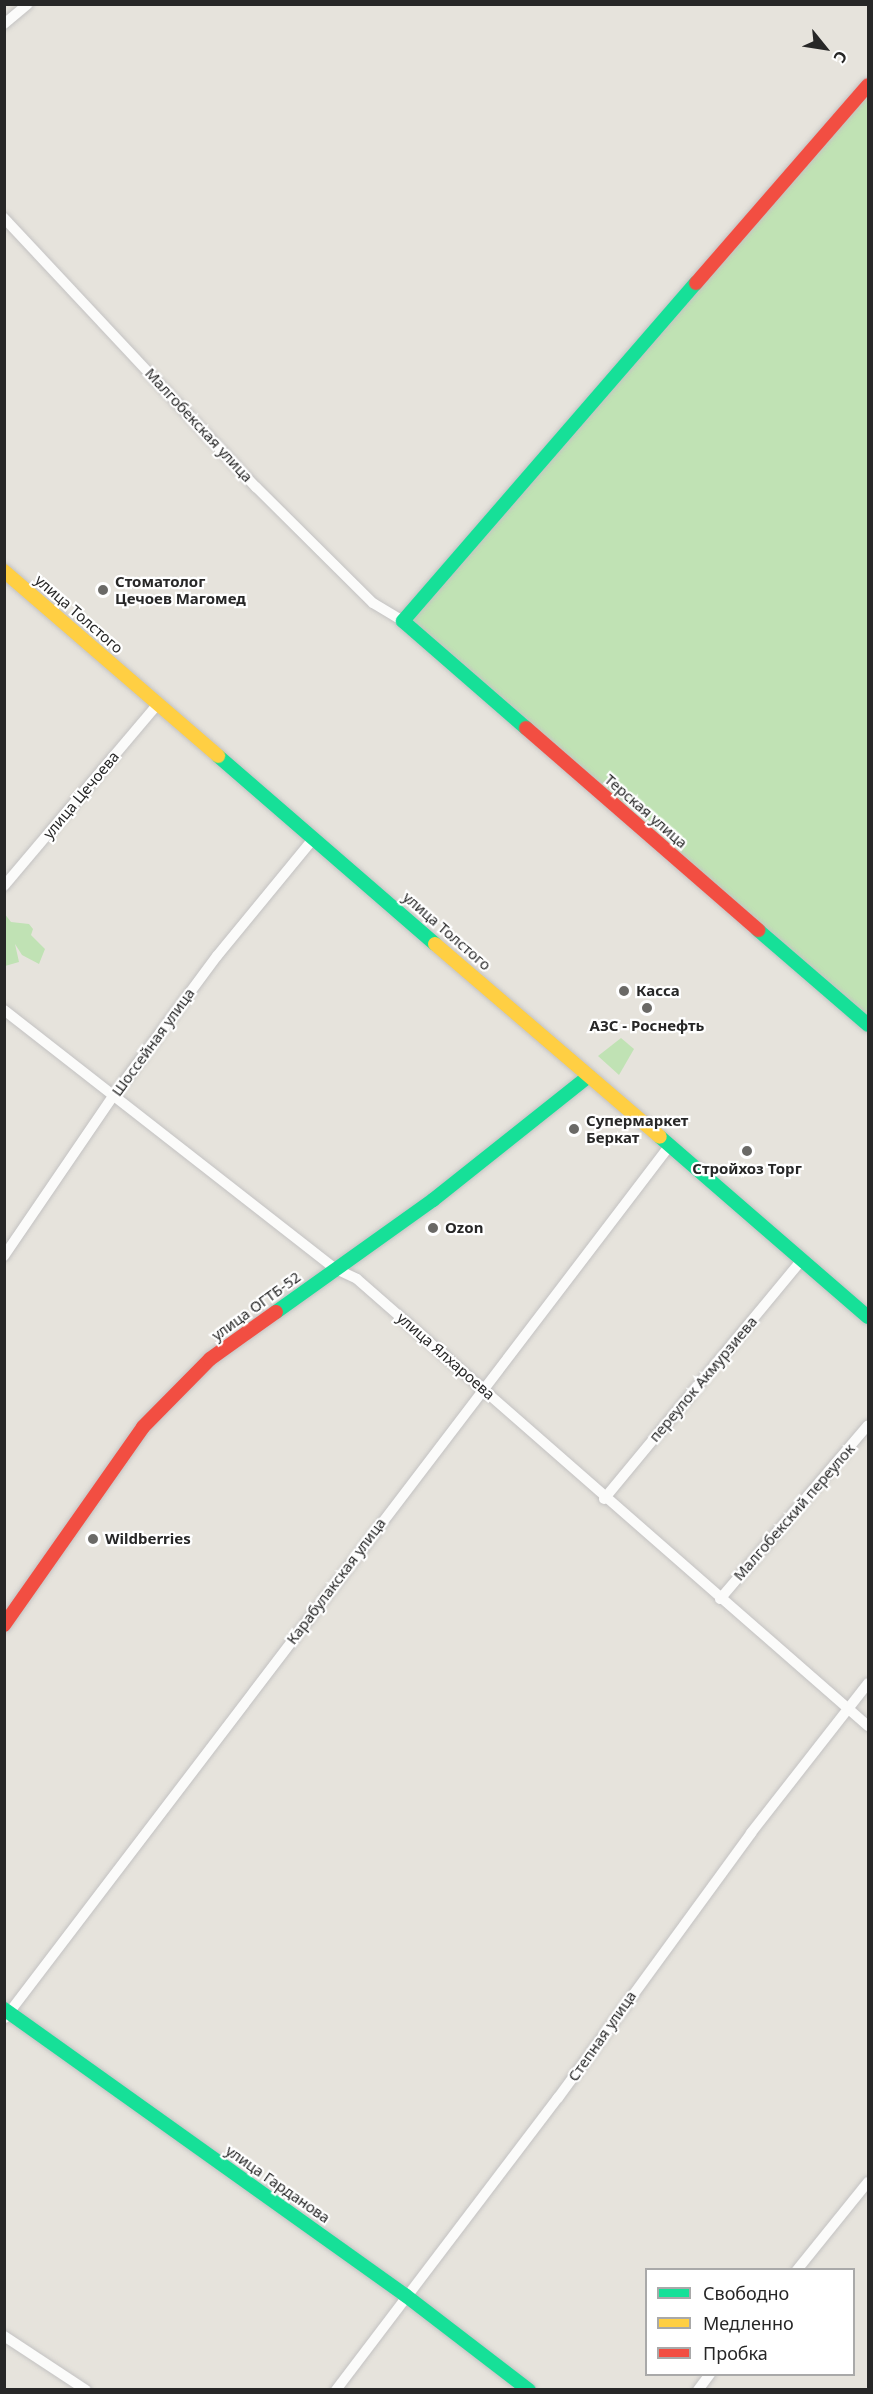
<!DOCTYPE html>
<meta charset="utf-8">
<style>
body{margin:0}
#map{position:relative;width:873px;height:2394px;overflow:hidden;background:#e6e3dc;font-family:"Noto Sans",sans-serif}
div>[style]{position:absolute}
.green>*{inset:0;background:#c0e2b4}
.roads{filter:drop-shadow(0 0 2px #c3c2c2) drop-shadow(0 0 2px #c3c2c2)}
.street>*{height:10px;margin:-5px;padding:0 5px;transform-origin:5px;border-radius:5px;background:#fbfbfa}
.fast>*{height:14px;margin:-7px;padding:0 7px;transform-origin:7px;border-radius:7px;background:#16e098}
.slow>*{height:14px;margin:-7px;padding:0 7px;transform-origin:7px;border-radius:7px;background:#ffcf43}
.jam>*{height:14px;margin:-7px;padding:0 7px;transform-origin:7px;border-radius:7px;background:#f24e42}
.dots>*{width:16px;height:16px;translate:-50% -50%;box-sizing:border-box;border:3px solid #fff;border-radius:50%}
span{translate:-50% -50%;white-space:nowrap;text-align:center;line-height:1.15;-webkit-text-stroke:4.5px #fff;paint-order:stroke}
.street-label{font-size:15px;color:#272727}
.poi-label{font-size:15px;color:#272727;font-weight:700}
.left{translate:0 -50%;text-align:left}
.frame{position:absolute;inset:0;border:6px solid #272727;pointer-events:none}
.legend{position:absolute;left:645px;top:2268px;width:210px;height:108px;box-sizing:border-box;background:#fff;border:2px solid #a9a9a9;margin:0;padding:8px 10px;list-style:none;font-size:18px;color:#272727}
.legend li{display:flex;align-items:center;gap:12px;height:30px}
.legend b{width:30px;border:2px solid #a9a9a9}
.north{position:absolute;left:795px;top:18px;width:60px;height:60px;-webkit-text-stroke:4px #fff;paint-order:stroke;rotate:120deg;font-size:16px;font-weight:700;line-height:24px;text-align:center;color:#272727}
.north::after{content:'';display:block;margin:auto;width:21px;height:27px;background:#272727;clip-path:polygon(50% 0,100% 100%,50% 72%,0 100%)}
</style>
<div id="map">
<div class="green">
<i style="clip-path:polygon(868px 85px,868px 1025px,403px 621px)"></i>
<i style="clip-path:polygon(4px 913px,11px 922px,29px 924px,33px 929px,31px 935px,45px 949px,39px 964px,22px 955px,15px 944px,19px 962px,5px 966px)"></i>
<i style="clip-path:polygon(621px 1038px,634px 1049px,619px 1075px,598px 1056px)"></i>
</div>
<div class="roads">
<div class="street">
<i style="left:4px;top:24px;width:31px;rotate:-40deg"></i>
<i style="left:4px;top:218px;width:369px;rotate:46.9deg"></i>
<i style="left:256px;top:487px;width:165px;rotate:44.8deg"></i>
<i style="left:373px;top:603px;width:35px;rotate:31deg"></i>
<i style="left:4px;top:886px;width:238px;rotate:-49.8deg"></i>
<i style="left:4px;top:1010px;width:421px;rotate:38deg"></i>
<i style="left:336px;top:1269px;width:23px;rotate:25deg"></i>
<i style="left:357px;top:1279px;width:679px;rotate:41.18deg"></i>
<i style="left:4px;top:1256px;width:195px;rotate:-55.7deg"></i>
<i style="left:114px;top:1095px;width:173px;rotate:-53.5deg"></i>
<i style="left:217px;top:956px;width:153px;rotate:-50.6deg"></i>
<i style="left:604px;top:1499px;width:310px;rotate:-50.4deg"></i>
<i style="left:720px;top:1599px;width:228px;rotate:-49.6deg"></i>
<i style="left:5px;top:2018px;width:1097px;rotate:-52.7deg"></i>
<i style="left:797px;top:2270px;width:113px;rotate:-51.1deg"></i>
<i style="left:4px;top:2336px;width:98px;rotate:33.4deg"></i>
<i style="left:336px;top:2390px;width:367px;rotate:-52.8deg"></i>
<i style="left:558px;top:2098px;width:328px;rotate:-53.9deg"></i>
<i style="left:751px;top:1833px;width:190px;rotate:-52deg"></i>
<i style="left:698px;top:2390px;width:20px;rotate:-53deg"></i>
</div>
<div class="fast">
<i style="left:526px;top:728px;width:163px;rotate:-139deg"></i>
<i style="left:403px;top:621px;width:447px;rotate:-49.1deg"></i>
<i style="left:218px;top:756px;width:287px;rotate:40.9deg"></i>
<i style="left:758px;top:930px;width:145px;rotate:40.8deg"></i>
<i style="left:660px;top:1137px;width:275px;rotate:40.9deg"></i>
<i style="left:276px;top:1312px;width:193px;rotate:-35.5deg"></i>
<i style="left:433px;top:1200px;width:199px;rotate:-38.5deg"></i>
<i style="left:4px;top:2009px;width:493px;rotate:35.5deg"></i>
<i style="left:405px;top:2295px;width:156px;rotate:37.5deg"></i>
</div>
<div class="slow">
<i style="left:4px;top:571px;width:283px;rotate:40.8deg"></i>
<i style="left:435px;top:944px;width:296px;rotate:40.6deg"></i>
</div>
<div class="jam">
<i style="left:696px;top:283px;width:262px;rotate:-49deg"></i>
<i style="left:526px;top:728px;width:308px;rotate:41deg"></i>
<i style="left:4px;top:1625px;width:242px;rotate:-54.9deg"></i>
<i style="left:143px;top:1427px;width:95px;rotate:-45.4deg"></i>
<i style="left:210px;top:1359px;width:81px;rotate:-35.5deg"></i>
</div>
</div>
<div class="dots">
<i style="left:103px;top:590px;background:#6a6966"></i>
<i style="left:624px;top:991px;background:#6a6966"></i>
<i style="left:647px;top:1008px;background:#6a6966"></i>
<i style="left:574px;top:1129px;background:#6a6966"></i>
<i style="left:747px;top:1151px;background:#6a6966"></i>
<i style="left:433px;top:1228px;background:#6a6966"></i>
<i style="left:93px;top:1539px;background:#6a6966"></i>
</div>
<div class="street-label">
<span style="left:199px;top:425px;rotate:47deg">Малгобекская улица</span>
<span style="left:79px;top:614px;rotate:41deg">улица Толстого</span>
<span style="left:81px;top:795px;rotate:-50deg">улица Цечоева</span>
<span style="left:646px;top:811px;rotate:41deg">Терская улица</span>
<span style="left:447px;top:931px;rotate:41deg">улица Толстого</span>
<span style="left:153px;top:1042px;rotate:-54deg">Шоссейная улица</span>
<span style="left:256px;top:1306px;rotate:-36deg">улица ОГТБ-52</span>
<span style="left:446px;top:1356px;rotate:41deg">улица Ялхароева</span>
<span style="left:703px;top:1379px;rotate:-50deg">переулок Акмурзиева</span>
<span style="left:794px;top:1512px;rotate:-49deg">Малгобекский переулок</span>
<span style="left:336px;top:1581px;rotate:-53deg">Карабулакская улица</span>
<span style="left:602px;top:2036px;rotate:-55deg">Степная улица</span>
<span style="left:278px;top:2184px;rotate:35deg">улица Гарданова</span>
</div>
<div class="poi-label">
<span class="left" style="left:115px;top:590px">Стоматолог<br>Цечоев Магомед</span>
<span class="left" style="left:636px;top:991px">Касса</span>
<span style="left:647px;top:1026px">АЗС - Роснефть</span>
<span class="left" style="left:586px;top:1129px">Супермаркет<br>Беркат</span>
<span style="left:747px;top:1169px">Стройхоз Торг</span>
<span class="left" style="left:445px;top:1228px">Ozon</span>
<span class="left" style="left:105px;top:1539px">Wildberries</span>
</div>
<div class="frame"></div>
<ul class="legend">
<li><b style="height:8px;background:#16e098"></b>Свободно</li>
<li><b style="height:8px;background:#ffcf43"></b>Медленно</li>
<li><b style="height:8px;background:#f24e42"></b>Пробка</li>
</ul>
<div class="north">С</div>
</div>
